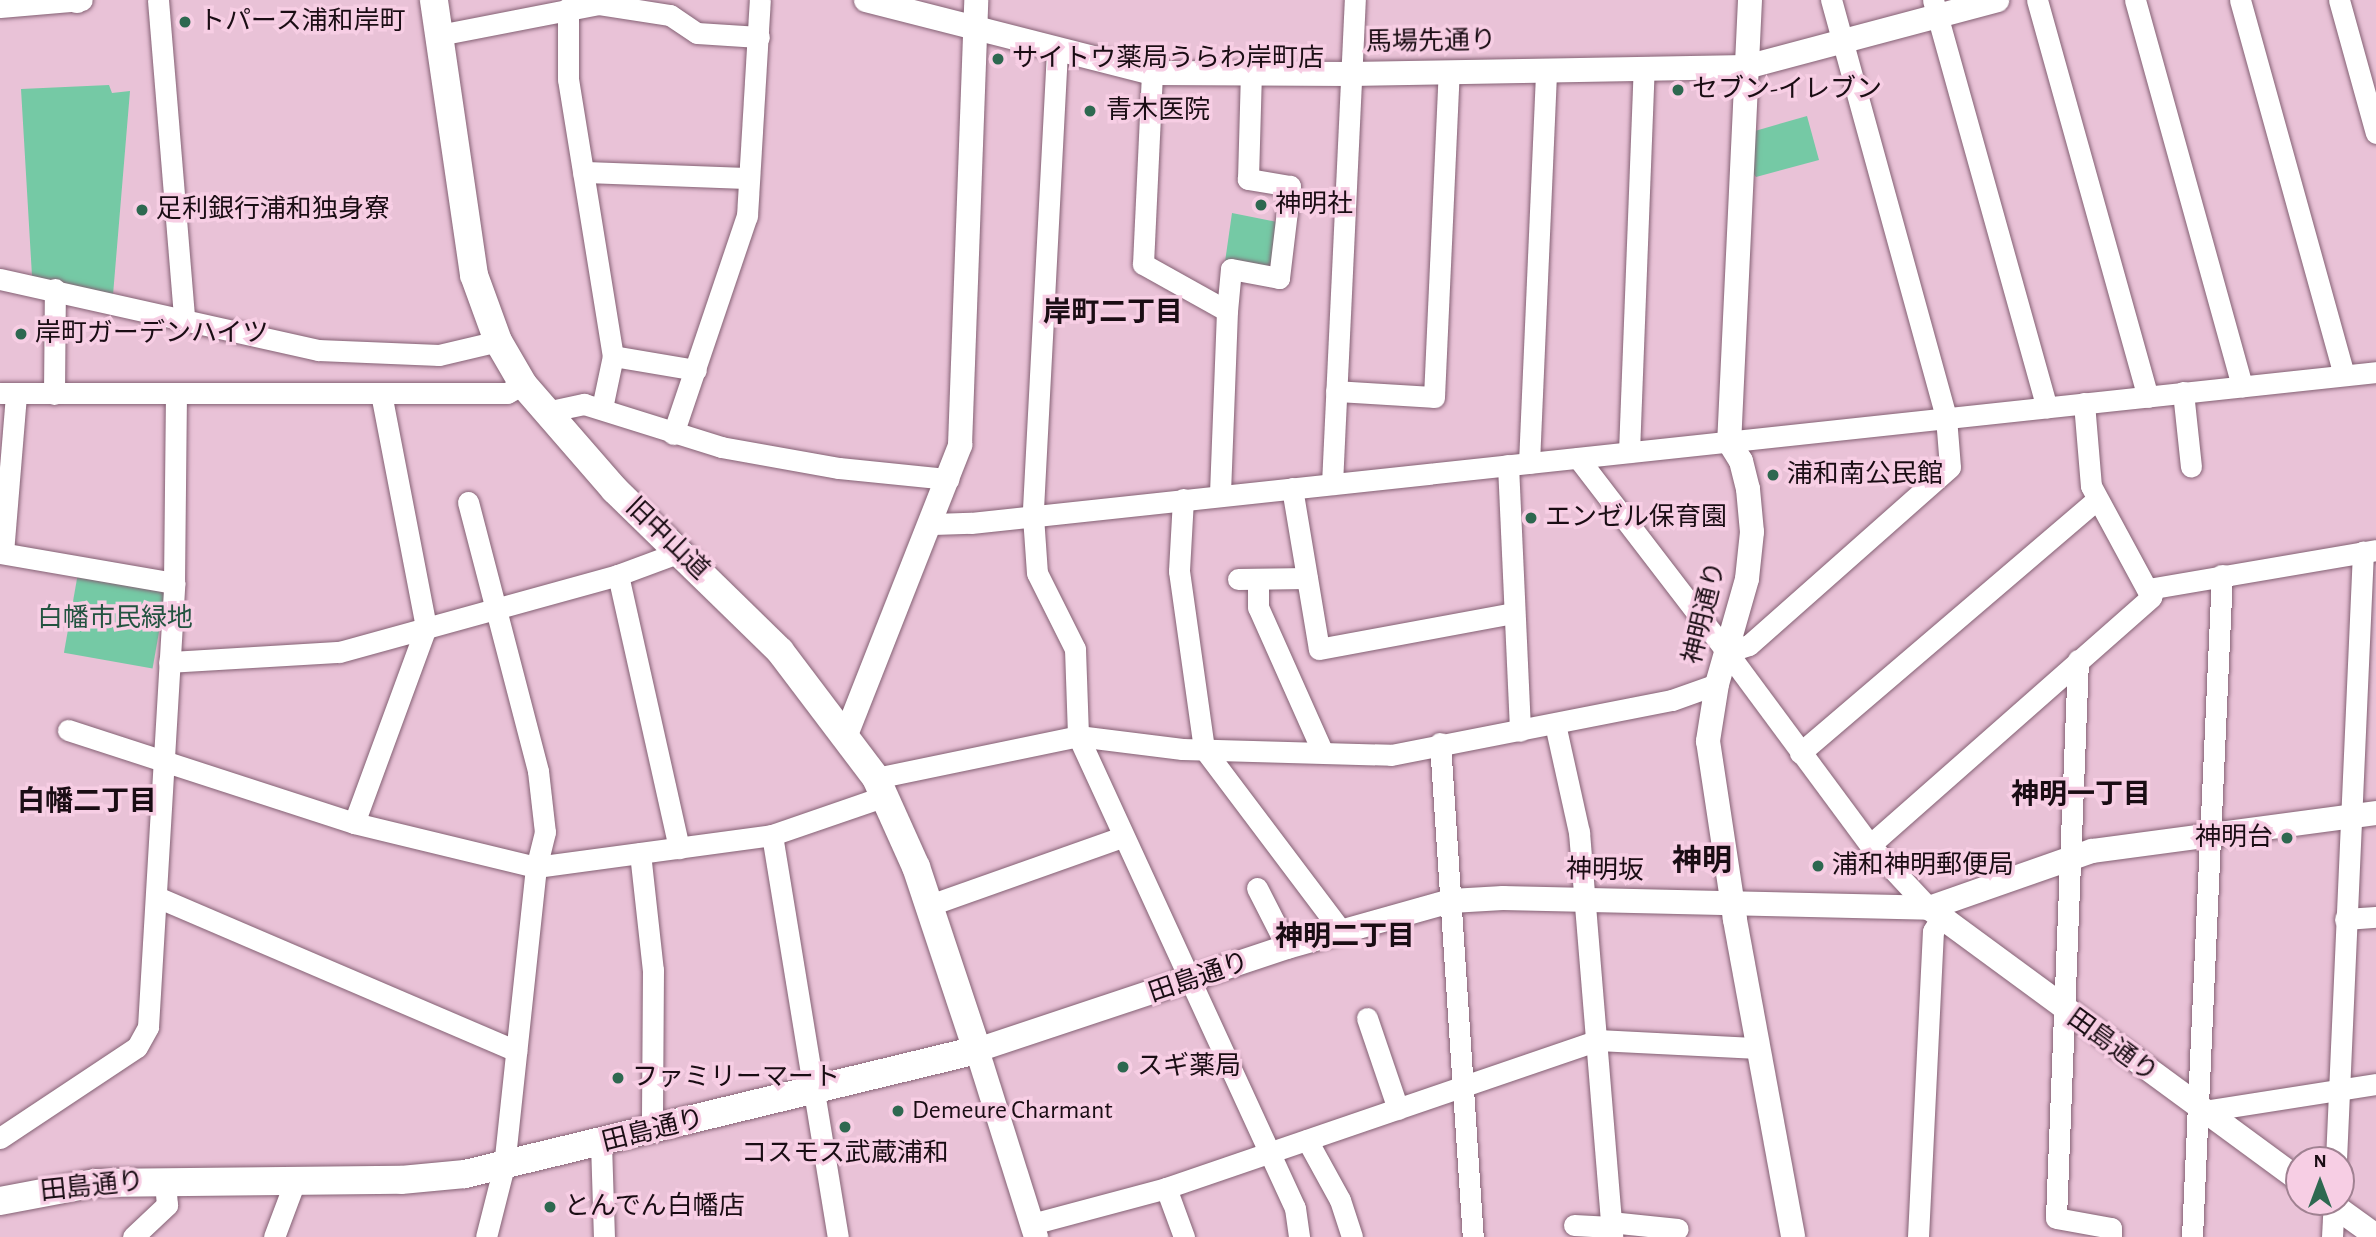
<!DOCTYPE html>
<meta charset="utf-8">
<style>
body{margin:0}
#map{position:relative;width:2376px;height:1237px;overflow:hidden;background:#e9c2d7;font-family:"Alegreya Sans","Noto Sans JP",sans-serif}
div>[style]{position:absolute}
.green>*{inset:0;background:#75c9a5;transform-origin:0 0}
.roads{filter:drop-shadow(0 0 2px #846174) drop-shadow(0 0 2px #846174)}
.minor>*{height:21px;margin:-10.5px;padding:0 10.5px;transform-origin:10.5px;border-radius:10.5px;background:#fff}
.tertiary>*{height:24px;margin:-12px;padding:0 12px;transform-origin:12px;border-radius:12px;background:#fff}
.secondary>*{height:28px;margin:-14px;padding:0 14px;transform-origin:14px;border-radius:14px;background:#fff}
.dots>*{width:19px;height:19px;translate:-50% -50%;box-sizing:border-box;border:4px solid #f7cee4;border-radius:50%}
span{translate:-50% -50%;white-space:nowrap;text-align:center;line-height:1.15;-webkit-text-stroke:7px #f7cee4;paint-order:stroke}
.poi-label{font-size:26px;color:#1a0d14}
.left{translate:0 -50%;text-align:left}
.right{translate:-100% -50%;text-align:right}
.street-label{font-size:26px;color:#1a0d14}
.park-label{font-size:26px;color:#235340}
.neighbourhood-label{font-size:28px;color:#1a0d14;font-weight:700}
.quarter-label{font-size:30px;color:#1a0d14;font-weight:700}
.north{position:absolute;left:2285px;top:1146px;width:70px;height:70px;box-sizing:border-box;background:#f7cee4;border:2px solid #9f8191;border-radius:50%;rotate:0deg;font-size:19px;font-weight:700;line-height:28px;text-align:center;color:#1a0d14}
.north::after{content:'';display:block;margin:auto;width:24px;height:32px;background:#2e6850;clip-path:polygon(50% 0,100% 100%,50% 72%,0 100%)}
</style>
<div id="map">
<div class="green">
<i style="clip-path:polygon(109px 85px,112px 93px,130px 91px,113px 295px,32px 276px,21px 89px)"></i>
<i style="clip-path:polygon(1807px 116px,1819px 160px,1756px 177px,1752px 172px,1755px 131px)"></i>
<i style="clip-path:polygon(1232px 213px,1282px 223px,1276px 274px,1225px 262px)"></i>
<i style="left:78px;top:573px;width:90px;height:81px;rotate:10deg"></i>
</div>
<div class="roads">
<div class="minor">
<i style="left:158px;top:0;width:319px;rotate:85.3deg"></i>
<i style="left:1933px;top:0;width:423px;rotate:74.4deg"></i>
<i style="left:2037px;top:0;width:412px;rotate:74.4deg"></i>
<i style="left:2135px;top:0;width:401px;rotate:74.5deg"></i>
<i style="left:2240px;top:0;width:389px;rotate:74.5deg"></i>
<i style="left:2339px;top:0;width:138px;rotate:74.5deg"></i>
<i style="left:0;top:7px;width:82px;rotate:-4.9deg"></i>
<i style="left:568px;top:8px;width:71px;rotate:90deg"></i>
<i style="left:568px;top:79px;width:281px;rotate:80.8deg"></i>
<i style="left:613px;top:356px;width:84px;rotate:9.6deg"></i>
<i style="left:439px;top:35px;width:163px;rotate:-11deg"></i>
<i style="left:599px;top:4px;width:72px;rotate:8.8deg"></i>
<i style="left:670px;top:15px;width:32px;rotate:34deg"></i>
<i style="left:697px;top:33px;width:62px;rotate:3.7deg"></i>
<i style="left:1057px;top:51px;width:466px;rotate:93deg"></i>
<i style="left:1033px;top:516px;width:57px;rotate:86deg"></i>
<i style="left:1037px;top:573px;width:85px;rotate:63.4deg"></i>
<i style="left:1075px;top:649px;width:87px;rotate:88deg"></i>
<i style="left:1078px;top:736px;width:519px;rotate:65.31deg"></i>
<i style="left:1295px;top:1208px;width:29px;rotate:82deg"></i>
<i style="left:1152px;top:73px;width:191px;rotate:92.7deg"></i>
<i style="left:1143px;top:264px;width:96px;rotate:29.2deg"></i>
<i style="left:1227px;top:311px;width:184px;rotate:92.2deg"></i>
<i style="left:583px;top:172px;width:166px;rotate:2.1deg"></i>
<i style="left:0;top:279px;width:326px;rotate:12.6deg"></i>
<i style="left:318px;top:350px;width:121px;rotate:2.4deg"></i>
<i style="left:439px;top:355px;width:61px;rotate:-13.3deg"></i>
<i style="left:1227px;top:311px;width:42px;rotate:-84.6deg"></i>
<i style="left:1231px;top:269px;width:49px;rotate:10.6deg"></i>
<i style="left:1279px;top:278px;width:93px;rotate:-83.2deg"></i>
<i style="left:1290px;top:186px;width:43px;rotate:-170.5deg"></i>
<i style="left:1248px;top:179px;width:106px;rotate:-88.4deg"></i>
<i style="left:1336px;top:391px;width:98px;rotate:3.5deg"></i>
<i style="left:1434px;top:397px;width:326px;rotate:-87.4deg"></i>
<i style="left:2183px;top:392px;width:75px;rotate:83.9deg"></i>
<i style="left:0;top:393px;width:507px"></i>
<i style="left:507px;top:393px;width:18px;rotate:-29deg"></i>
<i style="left:54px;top:394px;width:105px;rotate:-89.5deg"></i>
<i style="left:2084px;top:403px;width:83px;rotate:85.2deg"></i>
<i style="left:2091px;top:486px;width:126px;rotate:61.6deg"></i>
<i style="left:602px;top:408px;width:53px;rotate:-78.1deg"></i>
<i style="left:546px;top:412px;width:39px;rotate:-12deg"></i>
<i style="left:584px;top:404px;width:144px;rotate:17.4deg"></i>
<i style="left:721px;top:447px;width:120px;rotate:10.1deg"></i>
<i style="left:839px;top:468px;width:110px;rotate:5.8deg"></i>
<i style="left:673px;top:434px;width:230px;rotate:-71.3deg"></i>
<i style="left:747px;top:216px;width:216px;rotate:-86.6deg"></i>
<i style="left:1629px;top:452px;width:385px;rotate:-87.8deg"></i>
<i style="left:1578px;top:458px;width:245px;rotate:52.5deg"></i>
<i style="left:1727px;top:652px;width:23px;rotate:-18deg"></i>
<i style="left:1749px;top:645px;width:268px;rotate:-41.5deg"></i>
<i style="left:1950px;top:467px;width:50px;rotate:-94.6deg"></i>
<i style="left:1946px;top:417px;width:433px;rotate:-105.4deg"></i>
<i style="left:1529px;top:463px;width:393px;rotate:-87.5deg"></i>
<i style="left:1508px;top:465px;width:266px;rotate:87.4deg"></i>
<i style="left:1332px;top:484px;width:485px;rotate:-87.3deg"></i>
<i style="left:1292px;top:488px;width:163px;rotate:80.5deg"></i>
<i style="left:1319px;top:649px;width:198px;rotate:-10.5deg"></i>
<i style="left:1183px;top:499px;width:72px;rotate:93.2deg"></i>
<i style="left:1179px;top:571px;width:180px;rotate:82deg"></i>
<i style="left:1204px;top:749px;width:229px;rotate:53deg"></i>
<i style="left:468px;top:502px;width:278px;rotate:75.4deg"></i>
<i style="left:538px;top:771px;width:61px;rotate:83.5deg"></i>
<i style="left:545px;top:832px;width:36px;rotate:104deg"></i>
<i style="left:536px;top:867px;width:301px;rotate:96.1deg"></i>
<i style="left:504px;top:1166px;width:73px;rotate:104.2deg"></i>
<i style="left:933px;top:524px;width:38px;rotate:-2deg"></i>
<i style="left:971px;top:523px;width:1413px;rotate:-6.13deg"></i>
<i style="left:0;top:553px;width:177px;rotate:9.8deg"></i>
<i style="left:3px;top:553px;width:160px;rotate:-85.3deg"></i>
<i style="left:618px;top:575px;width:280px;rotate:77.4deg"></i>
<i style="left:1238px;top:579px;width:69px;rotate:-0.8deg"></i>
<i style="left:1258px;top:579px;width:28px;rotate:90deg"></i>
<i style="left:1258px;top:607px;width:158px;rotate:66deg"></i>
<i style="left:1727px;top:652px;width:240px;rotate:53.5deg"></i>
<i style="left:1870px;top:845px;width:86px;rotate:46.9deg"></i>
<i style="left:2078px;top:660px;width:558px;rotate:92.26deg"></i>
<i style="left:2056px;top:1218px;width:56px;rotate:10.3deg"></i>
<i style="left:2111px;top:1228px;width:9px;rotate:90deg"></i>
<i style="left:169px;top:662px;width:170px;rotate:-3.4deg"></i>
<i style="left:339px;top:652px;width:289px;rotate:-15.4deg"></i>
<i style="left:618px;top:575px;width:66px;rotate:-20.4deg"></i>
<i style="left:1555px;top:724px;width:111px;rotate:77.5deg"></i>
<i style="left:1579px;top:832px;width:406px;rotate:85.3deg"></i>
<i style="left:68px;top:730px;width:301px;rotate:18deg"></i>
<i style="left:354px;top:823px;width:187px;rotate:13.6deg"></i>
<i style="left:536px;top:867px;width:238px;rotate:-7.7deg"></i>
<i style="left:772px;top:835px;width:120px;rotate:-19deg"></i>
<i style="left:1440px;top:743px;width:495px;rotate:86.2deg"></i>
<i style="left:1800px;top:753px;width:389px;rotate:-40.5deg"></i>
<i style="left:876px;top:778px;width:206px;rotate:-11.7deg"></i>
<i style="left:1078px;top:736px;width:105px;rotate:7.1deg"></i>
<i style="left:1182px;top:749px;width:209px;rotate:1.6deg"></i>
<i style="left:1391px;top:755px;width:286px;rotate:-11.1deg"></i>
<i style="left:1672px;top:700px;width:48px;rotate:-19.6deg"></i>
<i style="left:354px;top:823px;width:209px;rotate:-69.8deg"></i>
<i style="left:426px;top:627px;width:237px;rotate:-100.9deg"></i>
<i style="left:772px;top:835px;width:407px;rotate:80.7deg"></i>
<i style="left:1870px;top:845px;width:375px;rotate:-41.4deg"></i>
<i style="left:2151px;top:597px;width:9px;rotate:-72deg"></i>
<i style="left:2154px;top:588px;width:225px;rotate:-9.7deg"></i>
<i style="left:640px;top:853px;width:118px;rotate:83.7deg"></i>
<i style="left:653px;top:970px;width:161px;rotate:90.4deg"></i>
<i style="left:1257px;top:888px;width:66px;rotate:63deg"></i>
<i style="left:157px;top:897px;width:391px;rotate:23.2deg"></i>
<i style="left:930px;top:905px;width:204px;rotate:-19.5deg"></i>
<i style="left:2345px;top:919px;width:31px;rotate:-4deg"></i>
<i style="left:1367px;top:1018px;width:96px;rotate:71.2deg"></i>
<i style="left:2204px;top:1111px;width:174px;rotate:-8.9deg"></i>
<i style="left:0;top:1138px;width:164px;rotate:-33.6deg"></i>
<i style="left:137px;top:1047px;width:23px;rotate:-61deg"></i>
<i style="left:148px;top:1027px;width:445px;rotate:-86.6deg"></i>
<i style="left:174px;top:583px;width:188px;rotate:-89.4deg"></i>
<i style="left:1307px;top:1140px;width:68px;rotate:61.2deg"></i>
<i style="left:1340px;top:1200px;width:39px;rotate:72deg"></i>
<i style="left:601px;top:1143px;width:94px;rotate:88.2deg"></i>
<i style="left:2336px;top:1160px;width:609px;rotate:-87.46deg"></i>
<i style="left:1166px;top:1188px;width:52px;rotate:69.8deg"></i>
<i style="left:1610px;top:1222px;width:68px;rotate:5.9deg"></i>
<i style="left:1032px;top:1224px;width:139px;rotate:-15deg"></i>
<i style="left:1166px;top:1188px;width:457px;rotate:-18.9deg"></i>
<i style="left:1598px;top:1040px;width:160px;rotate:2.9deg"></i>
<i style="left:1574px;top:1225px;width:37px;rotate:3deg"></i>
<i style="left:133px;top:1237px;width:47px;rotate:-43.3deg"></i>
<i style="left:167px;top:1205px;width:25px;rotate:-95deg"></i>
<i style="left:274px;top:1237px;width:60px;rotate:-69.4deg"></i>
<i style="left:1918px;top:1237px;width:306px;rotate:-87.2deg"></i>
<i style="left:1933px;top:931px;width:13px;rotate:-58deg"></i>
<i style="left:2192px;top:1237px;width:663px;rotate:-87.41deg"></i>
<i style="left:2332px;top:1237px;width:35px;rotate:-87deg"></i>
</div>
<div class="tertiary">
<i style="left:77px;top:0;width:1px;rotate:90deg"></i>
<i style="left:866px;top:0;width:295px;rotate:14.3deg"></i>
<i style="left:1152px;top:73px;width:199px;rotate:0.3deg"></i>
<i style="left:1351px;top:74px;width:395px;rotate:-1deg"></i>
<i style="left:1746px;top:67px;width:260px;rotate:-14.9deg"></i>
<i style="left:1750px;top:0;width:442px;rotate:92.7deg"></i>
<i style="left:1729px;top:442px;width:22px;rotate:58deg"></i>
<i style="left:1741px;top:461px;width:29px;rotate:76deg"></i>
<i style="left:1748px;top:489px;width:43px;rotate:84.7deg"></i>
<i style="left:1752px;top:532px;width:47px;rotate:96.1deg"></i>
<i style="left:1747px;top:579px;width:109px;rotate:105.9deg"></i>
<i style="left:1717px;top:684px;width:58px;rotate:99deg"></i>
<i style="left:1708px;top:741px;width:181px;rotate:81.4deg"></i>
<i style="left:1735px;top:920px;width:322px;rotate:79.6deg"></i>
<i style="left:846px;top:735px;width:312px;rotate:-68.5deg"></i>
<i style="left:960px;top:445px;width:445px;rotate:-87.9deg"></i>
<i style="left:1929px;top:908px;width:459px;rotate:36.3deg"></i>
<i style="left:2329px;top:1202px;width:58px;rotate:35.9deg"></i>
<i style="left:1036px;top:1237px;width:196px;rotate:-107.5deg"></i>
<i style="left:977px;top:1050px;width:327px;rotate:-18.4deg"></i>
<i style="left:1287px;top:947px;width:170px;rotate:-15.7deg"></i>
<i style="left:1451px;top:901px;width:52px;rotate:-3.3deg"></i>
<i style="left:1503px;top:898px;width:426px;rotate:1.3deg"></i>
<i style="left:1929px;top:908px;width:173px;rotate:-19.3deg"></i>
<i style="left:2092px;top:851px;width:287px;rotate:-7.6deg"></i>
</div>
<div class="secondary">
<i style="left:0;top:1201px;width:97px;rotate:-10.7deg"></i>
<i style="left:95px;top:1183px;width:306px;rotate:-0.6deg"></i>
<i style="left:401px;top:1180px;width:64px;rotate:-5.4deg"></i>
<i style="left:465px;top:1174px;width:527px;rotate:-13.61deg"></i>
<i style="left:977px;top:1050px;width:193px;rotate:-108.4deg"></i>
<i style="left:916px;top:867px;width:98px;rotate:-114.2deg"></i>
<i style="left:876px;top:778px;width:159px;rotate:-127.1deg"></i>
<i style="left:780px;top:651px;width:231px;rotate:-135.7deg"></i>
<i style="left:615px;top:490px;width:140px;rotate:-131deg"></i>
<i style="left:523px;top:384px;width:50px;rotate:-120.2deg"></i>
<i style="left:498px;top:341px;width:70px;rotate:-110deg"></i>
<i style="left:474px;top:275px;width:278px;rotate:-98.3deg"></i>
</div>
</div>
<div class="dots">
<i style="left:185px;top:22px;background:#2e6850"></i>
<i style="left:998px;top:59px;background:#2e6850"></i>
<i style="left:1678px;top:90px;background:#2e6850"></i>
<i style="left:1090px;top:111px;background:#2e6850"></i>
<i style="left:1261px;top:205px;background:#2e6850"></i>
<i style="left:142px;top:210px;background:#2e6850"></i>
<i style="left:21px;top:334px;background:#2e6850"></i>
<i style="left:1773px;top:475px;background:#2e6850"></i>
<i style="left:1531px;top:518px;background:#2e6850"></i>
<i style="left:2287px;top:838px;background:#2e6850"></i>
<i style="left:1818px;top:866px;background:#2e6850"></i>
<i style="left:1123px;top:1067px;background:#2e6850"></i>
<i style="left:618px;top:1078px;background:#2e6850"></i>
<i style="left:898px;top:1111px;background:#2e6850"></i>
<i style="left:845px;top:1127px;background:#2e6850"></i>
<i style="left:550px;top:1207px;background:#2e6850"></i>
</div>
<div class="poi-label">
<span class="left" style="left:199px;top:22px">トパース浦和岸町</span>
<span class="left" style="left:1012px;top:59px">サイトウ薬局うらわ岸町店</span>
<span class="left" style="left:1692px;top:90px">セブン-イレブン</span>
<span class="left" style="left:1106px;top:111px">青木医院</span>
<span class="left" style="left:1275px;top:205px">神明社</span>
<span class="left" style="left:156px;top:210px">足利銀行浦和独身寮</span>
<span class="left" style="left:35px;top:334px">岸町ガーデンハイツ</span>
<span class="left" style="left:1787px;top:475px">浦和南公民館</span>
<span class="left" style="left:1545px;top:518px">エンゼル保育園</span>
<span class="right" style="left:2273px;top:838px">神明台</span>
<span class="left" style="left:1832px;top:866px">浦和神明郵便局</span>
<span class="left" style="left:1137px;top:1067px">スギ薬局</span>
<span class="left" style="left:632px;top:1078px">ファミリーマート</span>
<span class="left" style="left:912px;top:1111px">Demeure Charmant</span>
<span style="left:845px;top:1154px">コスモス武蔵浦和</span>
<span class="left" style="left:564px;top:1207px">とんでん白幡店</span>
</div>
<div class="street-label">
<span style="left:1431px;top:42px;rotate:-1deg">馬場先通り</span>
<span style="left:667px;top:539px;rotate:44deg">旧中山道</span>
<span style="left:1705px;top:613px;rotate:-76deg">神明通り</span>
<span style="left:1605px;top:871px;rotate:1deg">神明坂</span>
<span style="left:1199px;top:978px;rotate:-19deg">田島通り</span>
<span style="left:2112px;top:1046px;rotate:36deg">田島通り</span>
<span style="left:653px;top:1131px;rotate:-14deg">田島通り</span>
<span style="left:92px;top:1187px;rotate:-6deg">田島通り</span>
</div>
<div class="park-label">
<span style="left:115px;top:619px">白幡市民緑地</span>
</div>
<div class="neighbourhood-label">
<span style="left:1113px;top:313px">岸町二丁目</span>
<span style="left:2081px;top:795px">神明一丁目</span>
<span style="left:87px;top:802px">白幡二丁目</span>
<span style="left:1345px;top:937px">神明二丁目</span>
</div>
<div class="quarter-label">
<span style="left:1702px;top:861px">神明</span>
</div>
<div class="north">N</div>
</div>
